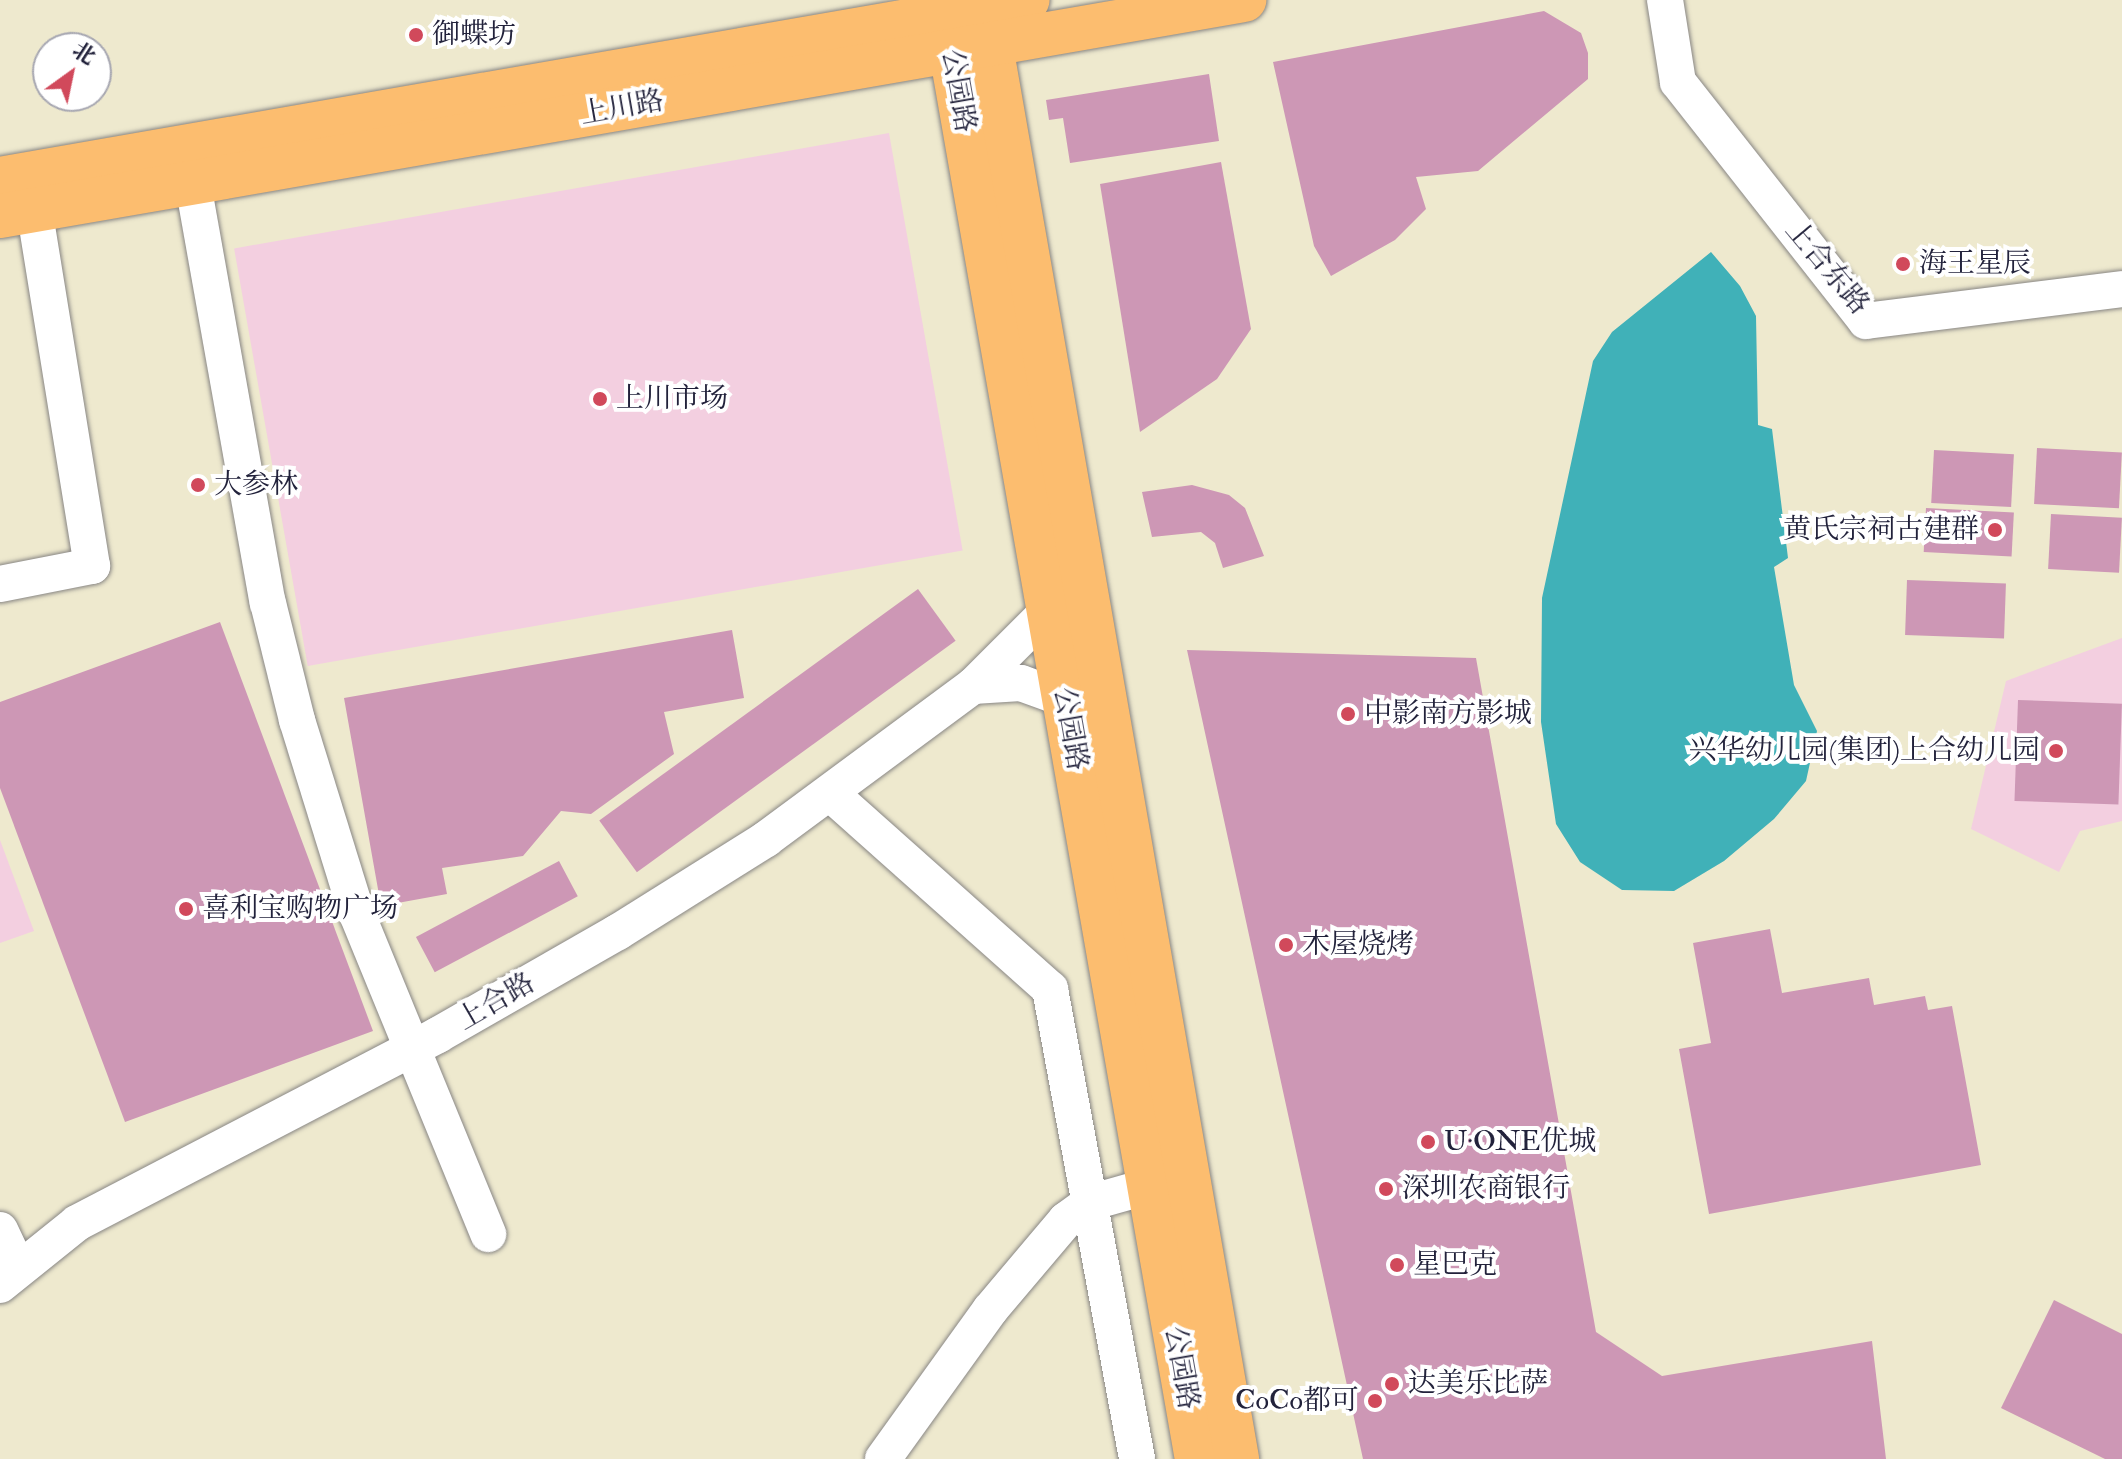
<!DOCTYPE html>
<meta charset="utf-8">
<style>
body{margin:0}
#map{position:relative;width:2122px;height:1459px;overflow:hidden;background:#eee9ce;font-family:"IM FELL Double Pica","Noto Serif SC",serif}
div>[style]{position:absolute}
.built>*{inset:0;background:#f3cfe0;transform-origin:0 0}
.water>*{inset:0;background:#40b1b8}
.building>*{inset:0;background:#cd97b5;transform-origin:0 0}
.roads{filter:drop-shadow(0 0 2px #888684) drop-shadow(0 0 2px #888684)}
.minor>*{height:36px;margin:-18px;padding:0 18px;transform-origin:18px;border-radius:18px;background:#fff}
.major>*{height:44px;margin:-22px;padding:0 22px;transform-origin:22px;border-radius:22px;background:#fcbd6f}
.dots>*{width:22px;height:22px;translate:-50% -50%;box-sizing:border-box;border:4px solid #fff;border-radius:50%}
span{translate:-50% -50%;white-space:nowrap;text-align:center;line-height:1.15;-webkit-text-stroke:8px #fff;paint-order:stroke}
.poi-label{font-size:28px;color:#22223b}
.left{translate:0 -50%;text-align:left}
.right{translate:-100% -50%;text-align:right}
.street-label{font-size:28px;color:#22223b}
.north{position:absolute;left:32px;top:32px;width:80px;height:80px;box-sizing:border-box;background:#fff;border:2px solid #a7a7b1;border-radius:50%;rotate:33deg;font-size:22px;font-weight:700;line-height:32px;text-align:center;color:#22223b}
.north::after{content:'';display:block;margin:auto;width:28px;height:36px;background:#d1495b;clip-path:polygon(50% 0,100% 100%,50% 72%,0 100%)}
</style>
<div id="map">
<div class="built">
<i style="left:889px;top:133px;width:424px;height:665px;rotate:80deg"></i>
<i style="clip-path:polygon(2122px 638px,2122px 821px,2080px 831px,2059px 872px,1971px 829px,2006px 681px)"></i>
<i style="clip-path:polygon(0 840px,34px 931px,0 943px)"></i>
</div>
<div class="water">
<i style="clip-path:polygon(1711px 252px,1740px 286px,1756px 316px,1758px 425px,1772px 429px,1788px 558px,1774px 567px,1794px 685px,1817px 731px,1806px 781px,1774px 819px,1724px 861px,1674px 891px,1622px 890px,1580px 862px,1556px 824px,1541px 722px,1542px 598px,1593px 361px,1612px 332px)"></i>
</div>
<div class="building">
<i style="clip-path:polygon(1544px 11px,1581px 33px,1588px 53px,1588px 79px,1478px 171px,1416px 177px,1426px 209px,1395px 240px,1331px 276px,1314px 246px,1273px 62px)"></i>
<i style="clip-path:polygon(1209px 74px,1219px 141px,1070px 163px,1063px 118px,1049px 120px,1046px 100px)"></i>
<i style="clip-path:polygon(1221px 162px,1251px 329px,1217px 379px,1140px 432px,1100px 184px)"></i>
<i style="left:2037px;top:448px;width:85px;height:56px;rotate:3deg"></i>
<i style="left:1934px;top:450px;width:80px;height:53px;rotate:3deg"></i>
<i style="clip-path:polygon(1192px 485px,1229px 495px,1245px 508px,1264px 556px,1223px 568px,1215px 543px,1201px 532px,1152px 537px,1142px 492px)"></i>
<i style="left:1926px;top:508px;width:88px;height:44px;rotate:3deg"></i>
<i style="left:2051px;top:514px;width:71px;height:55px;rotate:3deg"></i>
<i style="left:1907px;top:580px;width:99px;height:55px;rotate:2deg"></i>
<i style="left:918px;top:589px;width:64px;height:394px;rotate:54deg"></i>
<i style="clip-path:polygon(220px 622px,373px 1031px,125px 1122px,0 788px,0 702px)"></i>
<i style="clip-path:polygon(732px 630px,744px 698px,664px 712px,674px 754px,591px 814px,561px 811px,523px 856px,442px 868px,447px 894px,381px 906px,344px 698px)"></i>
<i style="clip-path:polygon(1187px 650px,1476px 658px,1596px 1332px,1662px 1376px,1872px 1341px,1886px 1459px,1363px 1459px)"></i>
<i style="left:2018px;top:700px;width:104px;height:101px;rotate:2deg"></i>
<i style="left:559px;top:861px;width:40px;height:162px;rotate:62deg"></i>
<i style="clip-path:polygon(1770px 929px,1782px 993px,1869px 978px,1874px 1005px,1925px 996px,1928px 1010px,1952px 1006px,1981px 1165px,1709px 1214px,1679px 1049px,1711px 1043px,1693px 943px)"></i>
<i style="clip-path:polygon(2054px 1300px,2122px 1334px,2122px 1459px,2105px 1459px,2001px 1408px)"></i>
</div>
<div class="roads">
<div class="minor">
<i style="left:1665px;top:0;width:83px;rotate:81deg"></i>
<i style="left:1678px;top:82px;width:304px;rotate:51.8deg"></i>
<i style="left:1866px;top:321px;width:258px;rotate:-7.1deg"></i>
<i style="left:188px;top:156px;width:454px;rotate:79.9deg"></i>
<i style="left:268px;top:603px;width:121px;rotate:76.1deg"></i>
<i style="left:297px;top:720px;width:203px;rotate:72.8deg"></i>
<i style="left:357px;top:914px;width:346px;rotate:67.7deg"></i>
<i style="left:0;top:584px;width:94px;rotate:-11.1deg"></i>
<i style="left:92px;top:566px;width:388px;rotate:-99.2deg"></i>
<i style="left:973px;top:686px;width:48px;rotate:-3.6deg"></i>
<i style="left:1021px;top:683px;width:47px;rotate:20deg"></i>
<i style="left:830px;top:793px;width:295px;rotate:41.7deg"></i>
<i style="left:1050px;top:989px;width:478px;rotate:79.5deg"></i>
<i style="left:0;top:1230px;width:42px;rotate:64.7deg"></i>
<i style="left:0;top:1285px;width:99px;rotate:-38.8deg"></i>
<i style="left:77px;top:1223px;width:407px;rotate:-27.5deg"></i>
<i style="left:438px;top:1035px;width:207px;rotate:-29.8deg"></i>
<i style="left:618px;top:932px;width:175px;rotate:-32.1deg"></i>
<i style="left:766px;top:839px;width:257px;rotate:-36.5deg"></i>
<i style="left:973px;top:686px;width:107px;rotate:-45deg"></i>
<i style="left:883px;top:1459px;width:183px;rotate:-54.3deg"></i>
<i style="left:990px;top:1310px;width:118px;rotate:-49.8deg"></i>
<i style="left:1066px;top:1220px;width:29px;rotate:-36deg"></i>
<i style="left:1089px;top:1203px;width:62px;rotate:-15.8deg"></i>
</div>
<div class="major">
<i style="left:942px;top:0;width:1481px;rotate:80.09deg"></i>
<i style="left:983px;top:0;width:1481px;rotate:80.12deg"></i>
<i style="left:0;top:179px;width:1043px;rotate:-9.88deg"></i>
<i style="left:0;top:216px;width:1263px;rotate:-9.85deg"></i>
</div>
</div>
<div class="dots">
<i style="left:416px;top:35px;background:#d1495b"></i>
<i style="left:1903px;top:264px;background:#d1495b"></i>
<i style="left:600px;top:399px;background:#d1495b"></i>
<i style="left:198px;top:485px;background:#d1495b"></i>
<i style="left:1995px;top:530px;background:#d1495b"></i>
<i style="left:1348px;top:714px;background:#d1495b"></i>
<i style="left:2056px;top:751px;background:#d1495b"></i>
<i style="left:186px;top:909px;background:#d1495b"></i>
<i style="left:1286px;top:945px;background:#d1495b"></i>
<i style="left:1428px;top:1142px;background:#d1495b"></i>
<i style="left:1386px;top:1189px;background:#d1495b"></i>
<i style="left:1397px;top:1265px;background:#d1495b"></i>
<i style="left:1392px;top:1384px;background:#d1495b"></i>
<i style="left:1375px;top:1401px;background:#d1495b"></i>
</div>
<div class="poi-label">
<span class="left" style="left:432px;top:35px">御蝶坊</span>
<span class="left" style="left:1919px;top:264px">海王星辰</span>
<span class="left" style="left:616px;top:399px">上川市场</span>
<span class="left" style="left:214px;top:485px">大参林</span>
<span class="right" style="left:1979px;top:530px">黄氏宗祠古建群</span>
<span class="left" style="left:1364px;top:714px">中影南方影城</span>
<span class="right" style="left:2040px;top:751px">兴华幼儿园(集团)上合幼儿园</span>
<span class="left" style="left:202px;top:909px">喜利宝购物广场</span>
<span class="left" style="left:1302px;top:945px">木屋烧烤</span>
<span class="left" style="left:1444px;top:1142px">U·ONE优城</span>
<span class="left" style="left:1402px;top:1189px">深圳农商银行</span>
<span class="left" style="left:1413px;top:1265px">星巴克</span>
<span class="left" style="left:1408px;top:1384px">达美乐比萨</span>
<span class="right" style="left:1359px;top:1401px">CoCo都可</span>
</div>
<div class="street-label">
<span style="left:958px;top:91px;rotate:80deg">公园路</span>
<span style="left:622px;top:108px;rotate:-10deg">上川路</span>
<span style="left:1827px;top:268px;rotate:50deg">上合东路</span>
<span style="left:1070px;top:729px;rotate:80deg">公园路</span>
<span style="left:496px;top:1002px;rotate:-30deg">上合路</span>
<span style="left:1181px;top:1368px;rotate:80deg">公园路</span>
</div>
<div class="north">北</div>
</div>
